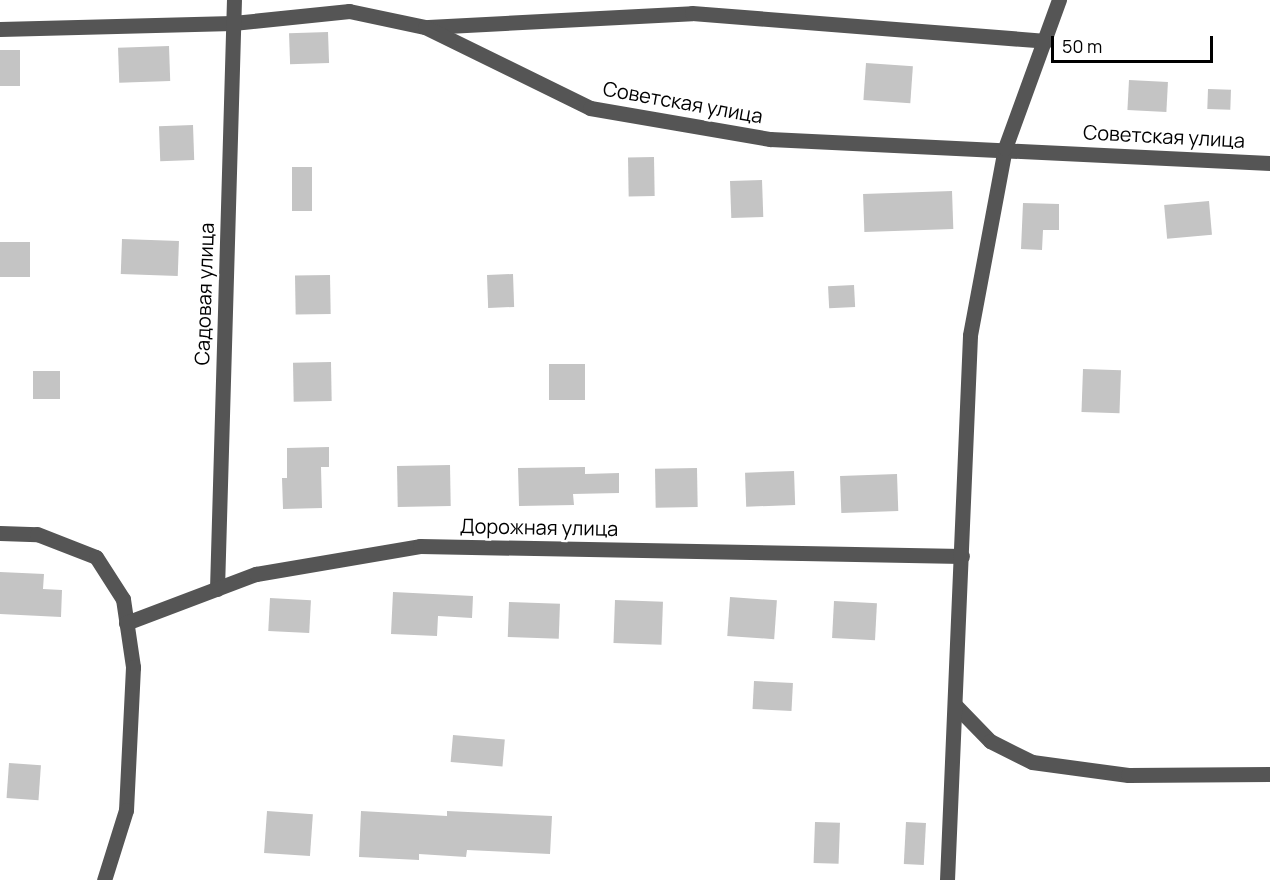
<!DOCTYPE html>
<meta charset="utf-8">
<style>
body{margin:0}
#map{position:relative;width:1270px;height:880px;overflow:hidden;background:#fff;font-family:Manrope,sans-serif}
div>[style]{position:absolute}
.building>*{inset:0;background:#c4c4c4;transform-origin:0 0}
.minor>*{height:15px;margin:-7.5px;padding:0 7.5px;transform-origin:7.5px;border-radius:7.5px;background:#555}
span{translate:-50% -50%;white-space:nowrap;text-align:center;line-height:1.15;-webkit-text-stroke:4.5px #fff;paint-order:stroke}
.street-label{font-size:20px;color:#000}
.scale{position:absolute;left:1051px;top:36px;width:162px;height:27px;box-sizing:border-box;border:3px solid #000;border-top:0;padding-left:8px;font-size:18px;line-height:21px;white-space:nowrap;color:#000;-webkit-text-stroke:4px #fff;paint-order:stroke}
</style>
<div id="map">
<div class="building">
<i style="left:328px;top:32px;width:31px;height:39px;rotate:88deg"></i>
<i style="left:169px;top:46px;width:35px;height:51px;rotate:88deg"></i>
<i style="left:0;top:50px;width:20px;height:36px"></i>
<i style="left:866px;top:63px;width:47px;height:37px;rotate:4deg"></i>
<i style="left:1129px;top:80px;width:39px;height:30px;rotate:3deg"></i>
<i style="left:1208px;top:89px;width:23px;height:20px;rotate:2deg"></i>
<i style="left:193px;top:125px;width:35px;height:34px;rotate:88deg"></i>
<i style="left:654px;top:157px;width:39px;height:26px;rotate:89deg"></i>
<i style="left:292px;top:167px;width:20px;height:44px"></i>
<i style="left:762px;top:180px;width:37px;height:32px;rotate:88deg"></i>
<i style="left:952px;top:191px;width:38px;height:89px;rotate:88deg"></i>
<i style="left:1209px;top:201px;width:34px;height:45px;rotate:85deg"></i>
<i style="clip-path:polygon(1023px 203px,1059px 204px,1059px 230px,1043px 230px,1042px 250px,1021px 249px)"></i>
<i style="left:122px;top:239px;width:57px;height:35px;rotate:2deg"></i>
<i style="left:0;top:242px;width:30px;height:35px"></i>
<i style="left:513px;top:274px;width:33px;height:26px;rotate:88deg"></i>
<i style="left:330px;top:275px;width:39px;height:35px;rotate:89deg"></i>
<i style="left:854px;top:285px;width:22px;height:26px;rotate:87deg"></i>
<i style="left:331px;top:362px;width:39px;height:38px;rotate:89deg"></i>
<i style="left:585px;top:364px;width:36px;height:36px;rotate:90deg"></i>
<i style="left:1083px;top:369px;width:38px;height:43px;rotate:2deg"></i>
<i style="left:33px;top:371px;width:27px;height:28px"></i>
<i style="clip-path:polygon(329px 447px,329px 467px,321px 467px,322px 508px,283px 509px,282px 478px,287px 478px,287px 448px)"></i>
<i style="left:450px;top:465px;width:41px;height:53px;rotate:89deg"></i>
<i style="clip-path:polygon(585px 467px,585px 474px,619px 473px,619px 493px,573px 494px,574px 505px,519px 506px,518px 468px)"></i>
<i style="left:697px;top:468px;width:39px;height:42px;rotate:89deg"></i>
<i style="left:794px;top:471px;width:34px;height:49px;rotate:88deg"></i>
<i style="left:897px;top:474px;width:37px;height:57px;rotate:88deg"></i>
<i style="clip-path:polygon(0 572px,44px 574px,43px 589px,62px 590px,61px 617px,0 614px)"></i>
<i style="clip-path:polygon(393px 592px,473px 596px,472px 618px,438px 616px,437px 636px,391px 634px)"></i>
<i style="left:730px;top:597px;width:47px;height:39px;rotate:4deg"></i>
<i style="left:270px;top:598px;width:41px;height:33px;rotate:3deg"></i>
<i style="left:615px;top:600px;width:48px;height:43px;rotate:2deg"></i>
<i style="left:834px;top:601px;width:43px;height:37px;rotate:3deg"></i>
<i style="left:509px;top:602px;width:51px;height:35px;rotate:2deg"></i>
<i style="left:754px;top:681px;width:39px;height:28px;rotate:3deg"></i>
<i style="left:453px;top:735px;width:52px;height:27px;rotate:5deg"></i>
<i style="left:9px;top:763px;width:32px;height:35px;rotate:4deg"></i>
<i style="left:267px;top:811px;width:46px;height:42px;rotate:4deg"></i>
<i style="clip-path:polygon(361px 811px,447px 816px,447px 811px,552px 816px,550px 854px,467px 850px,466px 857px,419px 854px,419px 860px,359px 857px)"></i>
<i style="left:815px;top:822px;width:25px;height:41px;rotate:2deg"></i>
<i style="left:906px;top:822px;width:20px;height:42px;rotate:3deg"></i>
</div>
<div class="minor">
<i style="left:428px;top:27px;width:264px;rotate:-3deg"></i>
<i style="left:692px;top:13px;width:355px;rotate:4.5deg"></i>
<i style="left:0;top:29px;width:233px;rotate:-1.5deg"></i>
<i style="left:233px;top:23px;width:117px;rotate:-5.9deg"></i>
<i style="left:349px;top:11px;width:78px;rotate:11.9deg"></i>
<i style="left:425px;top:27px;width:184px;rotate:26.1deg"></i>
<i style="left:590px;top:108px;width:183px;rotate:9.8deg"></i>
<i style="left:770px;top:139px;width:501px;rotate:2.75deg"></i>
<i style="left:0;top:533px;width:37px;rotate:2deg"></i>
<i style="left:37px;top:534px;width:63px;rotate:21.3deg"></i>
<i style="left:96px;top:557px;width:50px;rotate:57.3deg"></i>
<i style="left:123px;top:599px;width:69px;rotate:81.6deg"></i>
<i style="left:133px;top:667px;width:143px;rotate:92.8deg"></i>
<i style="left:126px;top:810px;width:73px;rotate:107.4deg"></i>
<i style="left:217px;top:589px;width:589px;rotate:-88.35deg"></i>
<i style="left:126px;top:623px;width:139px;rotate:-20.7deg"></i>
<i style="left:256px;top:574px;width:166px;rotate:-9.7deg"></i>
<i style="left:420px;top:546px;width:542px;rotate:1.06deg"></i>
<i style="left:956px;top:706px;width:49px;rotate:45.8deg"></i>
<i style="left:990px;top:741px;width:47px;rotate:26.6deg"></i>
<i style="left:1032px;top:762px;width:97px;rotate:7.7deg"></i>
<i style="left:1128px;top:775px;width:142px;rotate:-0.4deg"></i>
<i style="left:947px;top:880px;width:545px;rotate:-87.58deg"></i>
<i style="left:970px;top:335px;width:190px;rotate:-79.4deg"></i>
<i style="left:1005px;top:148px;width:158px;rotate:-70deg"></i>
</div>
<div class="street-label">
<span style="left:683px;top:102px;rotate:10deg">Советская улица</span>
<span style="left:1164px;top:136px;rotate:3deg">Советская улица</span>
<span style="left:204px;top:294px;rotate:-88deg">Садовая улица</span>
<span style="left:539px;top:527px;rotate:1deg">Дорожная улица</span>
</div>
<div class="scale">50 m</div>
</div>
